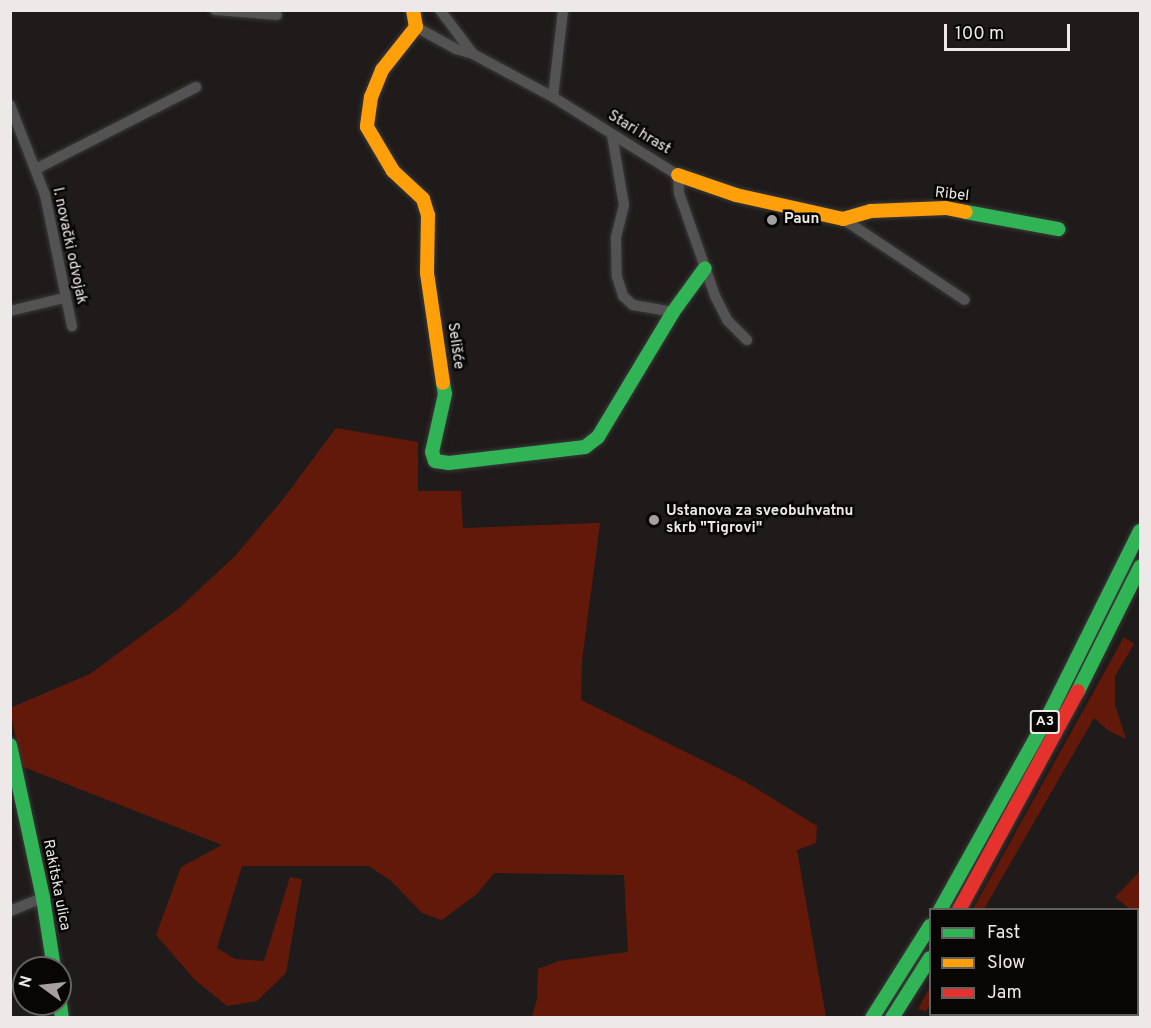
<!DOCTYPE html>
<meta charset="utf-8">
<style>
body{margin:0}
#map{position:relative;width:1151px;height:1028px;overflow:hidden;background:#1e1b1a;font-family:Overpass,sans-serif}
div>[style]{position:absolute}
.green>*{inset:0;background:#63190a}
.roads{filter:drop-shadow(0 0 2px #3a3838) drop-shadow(0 0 2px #3a3838)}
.street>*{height:10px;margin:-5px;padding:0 5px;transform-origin:5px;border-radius:5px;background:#545353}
.fast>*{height:14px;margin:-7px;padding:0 7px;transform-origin:7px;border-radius:7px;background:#30b455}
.slow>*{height:14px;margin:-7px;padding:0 7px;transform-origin:7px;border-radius:7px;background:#ff9f0a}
.jam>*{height:14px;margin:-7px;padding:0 7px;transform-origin:7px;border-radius:7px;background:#e5322d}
.dots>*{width:16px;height:16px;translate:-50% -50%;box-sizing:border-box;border:3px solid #070605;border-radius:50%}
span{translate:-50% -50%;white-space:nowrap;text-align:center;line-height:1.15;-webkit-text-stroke:5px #070605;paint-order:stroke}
.shield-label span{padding:2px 4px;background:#070605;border:2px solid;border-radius:4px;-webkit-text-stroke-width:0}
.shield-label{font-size:14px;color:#ece9e8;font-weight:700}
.street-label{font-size:15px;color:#ece9e8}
.poi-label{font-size:15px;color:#ece9e8;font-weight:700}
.left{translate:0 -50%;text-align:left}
.frame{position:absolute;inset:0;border:12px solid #ece9e8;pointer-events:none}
.legend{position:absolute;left:929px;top:908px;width:210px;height:108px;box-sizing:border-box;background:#070605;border:2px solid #636160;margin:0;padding:8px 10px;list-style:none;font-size:18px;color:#ece9e8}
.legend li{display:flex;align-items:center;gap:12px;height:30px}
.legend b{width:30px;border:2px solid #636160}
.north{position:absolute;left:12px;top:956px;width:60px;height:60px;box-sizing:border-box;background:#070605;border:2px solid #636160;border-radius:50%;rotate:285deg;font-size:16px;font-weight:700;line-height:24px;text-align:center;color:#ece9e8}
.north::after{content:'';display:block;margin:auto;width:21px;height:27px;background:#a4a1a0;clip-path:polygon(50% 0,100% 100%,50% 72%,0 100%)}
.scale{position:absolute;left:944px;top:24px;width:126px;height:27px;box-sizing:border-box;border:3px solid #ece9e8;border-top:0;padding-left:8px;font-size:18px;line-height:21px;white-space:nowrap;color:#ece9e8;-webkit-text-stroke:4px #070605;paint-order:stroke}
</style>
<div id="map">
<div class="green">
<i style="clip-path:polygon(336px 428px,418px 442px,418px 491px,461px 491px,463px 528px,600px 523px,582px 661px,581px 700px,744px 781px,817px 826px,816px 843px,797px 850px,826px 1017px,532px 1017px,537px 999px,538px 969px,559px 961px,628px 952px,624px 875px,494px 873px,477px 894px,442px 920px,422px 913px,391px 881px,369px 866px,242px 866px,217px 948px,235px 959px,264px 961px,290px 877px,302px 879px,286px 973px,257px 1001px,227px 1006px,195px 980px,156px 935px,181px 867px,222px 845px,21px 766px,10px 708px,90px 674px,178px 609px,235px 556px,284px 498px)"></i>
<i style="clip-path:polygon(1124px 637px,1134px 644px,1115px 676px,1115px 705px,1126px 739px,1109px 731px,1094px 718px,984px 909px,973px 909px)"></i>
<i style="clip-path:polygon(1140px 871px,1140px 919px,1138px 910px,1130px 909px,1115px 897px)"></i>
<i style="clip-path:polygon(930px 987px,930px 1004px,926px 1011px,918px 1009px)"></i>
<i style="clip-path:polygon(1044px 1014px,1107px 1014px,1107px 1015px,1104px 1018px,1040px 1017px)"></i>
</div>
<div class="roads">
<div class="street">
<i style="left:215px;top:10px;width:62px;rotate:4.6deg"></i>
<i style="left:440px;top:10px;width:55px;rotate:53.1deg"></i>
<i style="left:473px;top:54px;width:91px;rotate:28.3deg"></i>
<i style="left:553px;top:97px;width:147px;rotate:32deg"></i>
<i style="left:678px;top:175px;width:18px;rotate:87deg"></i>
<i style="left:679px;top:193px;width:109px;rotate:70.7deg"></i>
<i style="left:715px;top:296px;width:28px;rotate:63deg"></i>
<i style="left:728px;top:321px;width:27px;rotate:45deg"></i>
<i style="left:416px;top:27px;width:46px;rotate:28.8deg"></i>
<i style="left:456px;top:49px;width:18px;rotate:16deg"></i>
<i style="left:553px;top:97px;width:88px;rotate:-83.4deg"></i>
<i style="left:10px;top:105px;width:97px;rotate:68.7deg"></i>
<i style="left:45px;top:195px;width:134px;rotate:78.4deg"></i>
<i style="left:612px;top:135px;width:71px;rotate:80.3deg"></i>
<i style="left:624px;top:205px;width:34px;rotate:104deg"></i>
<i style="left:616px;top:238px;width:39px;rotate:89deg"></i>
<i style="left:617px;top:277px;width:20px;rotate:72deg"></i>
<i style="left:623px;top:296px;width:13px;rotate:42deg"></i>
<i style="left:633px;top:305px;width:41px;rotate:9.9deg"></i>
<i style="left:36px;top:169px;width:180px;rotate:-27.1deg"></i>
<i style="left:843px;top:219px;width:146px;rotate:33.6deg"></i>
<i style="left:10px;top:311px;width:56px;rotate:-13.5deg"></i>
<i style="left:10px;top:911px;width:35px;rotate:-22deg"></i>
</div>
<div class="fast">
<i style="left:966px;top:212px;width:94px;rotate:10.5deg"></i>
<i style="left:443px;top:383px;width:11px;rotate:80deg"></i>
<i style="left:445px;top:394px;width:59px;rotate:102.6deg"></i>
<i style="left:432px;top:452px;width:9px;rotate:72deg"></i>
<i style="left:435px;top:461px;width:14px;rotate:8deg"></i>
<i style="left:449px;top:463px;width:137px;rotate:-6.7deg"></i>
<i style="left:585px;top:447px;width:16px;rotate:-38deg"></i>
<i style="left:598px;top:437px;width:146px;rotate:-59deg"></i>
<i style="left:673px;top:312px;width:54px;rotate:-54deg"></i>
<i style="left:1078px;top:691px;width:139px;rotate:-63.4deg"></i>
<i style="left:10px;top:745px;width:157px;rotate:77.8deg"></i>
<i style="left:43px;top:898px;width:71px;rotate:81.1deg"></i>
<i style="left:940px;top:910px;width:227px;rotate:-60.9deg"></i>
<i style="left:1050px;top:712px;width:202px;rotate:-63.6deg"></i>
<i style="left:60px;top:1004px;width:14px;rotate:82deg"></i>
<i style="left:872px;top:1018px;width:109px;rotate:-57.8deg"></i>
<i style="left:892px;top:1018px;width:71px;rotate:-57.7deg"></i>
</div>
<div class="slow">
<i style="left:413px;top:10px;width:17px;rotate:80deg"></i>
<i style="left:416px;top:27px;width:55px;rotate:128.3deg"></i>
<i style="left:382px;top:70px;width:29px;rotate:112deg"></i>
<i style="left:371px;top:97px;width:30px;rotate:98deg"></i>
<i style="left:367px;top:127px;width:51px;rotate:59.4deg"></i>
<i style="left:393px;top:171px;width:41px;rotate:43deg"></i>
<i style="left:423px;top:199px;width:17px;rotate:73deg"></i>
<i style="left:428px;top:215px;width:58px;rotate:91deg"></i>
<i style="left:427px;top:273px;width:111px;rotate:81.7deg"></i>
<i style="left:678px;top:175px;width:61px;rotate:19deg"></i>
<i style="left:736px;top:195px;width:110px;rotate:12.6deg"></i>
<i style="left:843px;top:219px;width:29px;rotate:-16deg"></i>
<i style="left:871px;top:211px;width:75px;rotate:-2.3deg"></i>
<i style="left:946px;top:208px;width:20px;rotate:11deg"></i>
</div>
<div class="jam">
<i style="left:959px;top:910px;width:249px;rotate:-61.5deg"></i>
</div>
</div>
<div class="dots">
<i style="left:772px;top:220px;background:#a4a1a0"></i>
<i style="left:654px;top:520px;background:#a4a1a0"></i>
</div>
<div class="shield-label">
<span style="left:1045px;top:722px">A3</span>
</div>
<div class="street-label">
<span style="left:639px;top:133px;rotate:31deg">Stari hrast</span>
<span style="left:952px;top:195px;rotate:6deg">Ribel</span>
<span style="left:69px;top:246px;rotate:78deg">I. novački odvojak</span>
<span style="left:455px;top:346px;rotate:82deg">Selišće</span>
<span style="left:56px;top:885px;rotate:79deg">Rakitska ulica</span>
</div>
<div class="poi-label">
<span class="left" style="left:784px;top:220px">Paun</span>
<span class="left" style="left:666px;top:520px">Ustanova za sveobuhvatnu<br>skrb "Tigrovi"</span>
</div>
<div class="frame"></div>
<ul class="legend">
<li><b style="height:8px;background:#30b455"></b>Fast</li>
<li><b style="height:8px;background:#ff9f0a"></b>Slow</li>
<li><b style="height:8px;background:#e5322d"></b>Jam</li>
</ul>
<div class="north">N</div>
<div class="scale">100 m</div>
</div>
